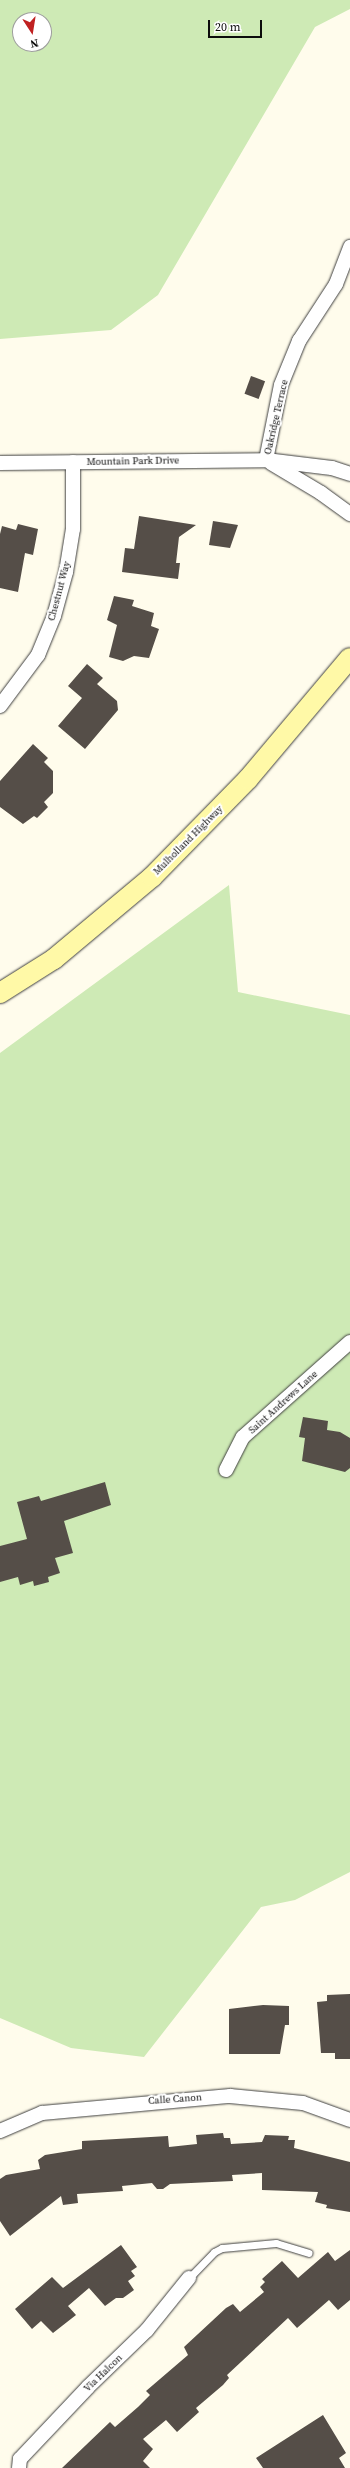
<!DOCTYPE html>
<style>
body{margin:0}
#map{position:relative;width:350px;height:2468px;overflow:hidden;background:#fffcec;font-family:"Source Serif 4",serif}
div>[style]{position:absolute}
.green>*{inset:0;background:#ceeab5}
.building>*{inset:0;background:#554e48;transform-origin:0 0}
.roads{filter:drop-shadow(0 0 1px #3f3f3f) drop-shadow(0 0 1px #3f3f3f)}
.service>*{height:7px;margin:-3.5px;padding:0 3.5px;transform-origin:3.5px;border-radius:3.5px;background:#fff}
.minor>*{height:14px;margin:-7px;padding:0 7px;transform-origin:7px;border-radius:7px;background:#fff}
.secondary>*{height:20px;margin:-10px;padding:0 10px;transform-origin:10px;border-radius:10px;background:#fff9a7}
span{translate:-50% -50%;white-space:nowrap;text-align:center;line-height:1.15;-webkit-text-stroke:4px #fff;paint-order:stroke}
.street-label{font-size:10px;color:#0c0c0c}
.north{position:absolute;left:12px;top:12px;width:40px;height:40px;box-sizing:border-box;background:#fff;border:1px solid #9e9e9e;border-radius:50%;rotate:168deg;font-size:11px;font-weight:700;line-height:16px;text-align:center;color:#0c0c0c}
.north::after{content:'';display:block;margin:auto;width:14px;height:18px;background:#c02121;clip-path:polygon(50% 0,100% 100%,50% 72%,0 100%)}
.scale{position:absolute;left:208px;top:20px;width:54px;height:18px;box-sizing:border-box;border:2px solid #0c0c0c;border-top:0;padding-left:5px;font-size:12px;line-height:14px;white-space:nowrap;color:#0c0c0c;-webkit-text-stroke:3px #fff;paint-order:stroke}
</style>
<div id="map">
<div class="green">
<i style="clip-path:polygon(evenodd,0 0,350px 0,350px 9px,315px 27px,158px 295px,111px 330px,0 339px,0 0,20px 20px,44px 20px,44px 44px,20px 44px,20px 20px)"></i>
<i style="clip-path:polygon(229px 885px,238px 992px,350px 1015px,350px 1872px,295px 1900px,261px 1907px,144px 2057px,71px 2048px,0 2018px,0 1053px)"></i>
</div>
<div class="building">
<i style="left:251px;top:376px;width:15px;height:19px;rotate:20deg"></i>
<i style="clip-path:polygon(139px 516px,196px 525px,179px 537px,176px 563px,180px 563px,178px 579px,122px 572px,125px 548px,134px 549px)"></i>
<i style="clip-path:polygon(213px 521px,238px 525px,230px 548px,209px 545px)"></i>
<i style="clip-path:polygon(18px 524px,38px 529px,33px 555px,25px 553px,18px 592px,0 588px,0 534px,2px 526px,16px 530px)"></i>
<i style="clip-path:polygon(114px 596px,134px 600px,132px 606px,154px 613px,151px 626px,159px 629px,149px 658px,134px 656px,123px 661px,109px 657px,117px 625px,107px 620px)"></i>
<i style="clip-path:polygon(87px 664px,103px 678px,97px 684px,117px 701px,118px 710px,85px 749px,58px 726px,82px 698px,68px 686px)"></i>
<i style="clip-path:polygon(33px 744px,48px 758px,44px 762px,53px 771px,53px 793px,44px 802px,48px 807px,37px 818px,34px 816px,23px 824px,0 807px,0 781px)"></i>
<i style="clip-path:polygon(303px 1417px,328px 1421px,327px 1430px,340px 1432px,350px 1438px,350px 1468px,345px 1472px,302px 1461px,305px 1438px,299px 1437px)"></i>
<i style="clip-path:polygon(105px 1482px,111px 1505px,64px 1521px,73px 1553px,55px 1558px,60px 1573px,48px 1577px,49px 1582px,34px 1586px,33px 1581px,20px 1585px,18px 1577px,0 1582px,0 1546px,27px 1539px,17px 1502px,39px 1496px,41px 1501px)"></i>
<i style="clip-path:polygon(350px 1994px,350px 2059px,335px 2059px,335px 2053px,321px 2053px,317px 2002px,327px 2001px,327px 1995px)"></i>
<i style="clip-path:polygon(263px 2005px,289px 2006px,289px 2025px,285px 2025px,280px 2054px,229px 2054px,229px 2009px)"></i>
<i style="clip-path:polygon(223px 2133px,224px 2138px,230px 2138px,231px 2144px,262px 2142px,265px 2135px,289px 2136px,288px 2140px,295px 2140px,294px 2148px,350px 2162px,350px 2212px,326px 2208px,327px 2205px,315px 2202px,318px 2192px,262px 2190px,262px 2173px,232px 2175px,233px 2181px,170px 2184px,163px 2189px,157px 2189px,152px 2183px,122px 2186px,123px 2191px,77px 2194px,78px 2203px,63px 2205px,61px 2196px,10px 2236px,0 2221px,0 2179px,6px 2175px,40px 2169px,38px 2160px,45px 2155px,82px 2149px,82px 2141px,168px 2136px,169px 2147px,197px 2144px,196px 2135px)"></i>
<i style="clip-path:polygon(121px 2245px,137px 2267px,131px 2271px,135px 2276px,128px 2281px,134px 2290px,123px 2298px,116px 2298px,105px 2306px,89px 2288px,68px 2306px,76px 2315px,53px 2333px,41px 2321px,32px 2329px,15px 2309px,52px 2277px,63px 2288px)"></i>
<i style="clip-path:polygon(350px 2250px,350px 2300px,338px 2310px,329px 2300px,297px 2328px,288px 2318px,227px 2375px,229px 2378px,223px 2385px,196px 2408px,199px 2412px,177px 2432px,166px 2420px,143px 2439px,153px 2449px,143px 2461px,150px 2468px,62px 2468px,110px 2422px,115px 2427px,138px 2407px,150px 2395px,146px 2391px,188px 2355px,184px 2347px,226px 2308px,233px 2304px,240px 2312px,264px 2292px,260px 2287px,265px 2282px,262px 2279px,282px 2261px,298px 2278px,328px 2252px,335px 2261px)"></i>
<i style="clip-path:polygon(323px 2415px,346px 2453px,339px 2458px,345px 2468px,263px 2468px,256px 2458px)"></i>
</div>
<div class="roads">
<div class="service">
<i style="left:189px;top:2278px;width:36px;rotate:-46deg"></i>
<i style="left:214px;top:2252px;width:9px;rotate:-27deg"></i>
<i style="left:222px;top:2248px;width:54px;rotate:-5.3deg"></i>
<i style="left:276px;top:2243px;width:34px;rotate:17deg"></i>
</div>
<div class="minor">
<i style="left:266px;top:460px;width:76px;rotate:-78.7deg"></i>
<i style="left:281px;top:385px;width:48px;rotate:-67.8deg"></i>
<i style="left:299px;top:341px;width:68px;rotate:-57deg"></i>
<i style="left:336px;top:284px;width:40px;rotate:-69deg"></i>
<i style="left:0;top:463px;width:266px;rotate:-0.6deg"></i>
<i style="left:266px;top:460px;width:66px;rotate:6.9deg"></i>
<i style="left:332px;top:468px;width:19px;rotate:18deg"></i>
<i style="left:271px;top:463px;width:58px;rotate:31deg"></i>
<i style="left:321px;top:493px;width:36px;rotate:36deg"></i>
<i style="left:0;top:706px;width:64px;rotate:-53.3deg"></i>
<i style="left:38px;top:655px;width:42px;rotate:-67.7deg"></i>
<i style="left:54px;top:616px;width:46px;rotate:-74.7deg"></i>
<i style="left:66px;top:572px;width:44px;rotate:-80.8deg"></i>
<i style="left:73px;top:529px;width:67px;rotate:-90deg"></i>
<i style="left:226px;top:1470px;width:37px;rotate:-63deg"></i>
<i style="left:243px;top:1437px;width:143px;rotate:-41.6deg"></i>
<i style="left:0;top:2131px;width:46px;rotate:-23.2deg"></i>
<i style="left:42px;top:2113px;width:189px;rotate:-5.2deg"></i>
<i style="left:230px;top:2096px;width:73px;rotate:5.5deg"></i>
<i style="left:303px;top:2103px;width:50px;rotate:19.9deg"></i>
<i style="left:19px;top:2468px;width:9px;rotate:-84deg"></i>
<i style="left:20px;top:2459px;width:99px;rotate:-46.6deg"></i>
<i style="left:88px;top:2387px;width:82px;rotate:-44deg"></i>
<i style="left:147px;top:2330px;width:67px;rotate:-51.1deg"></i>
</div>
<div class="secondary">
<i style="left:0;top:993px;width:64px;rotate:-32.2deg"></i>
<i style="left:54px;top:959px;width:128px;rotate:-39.9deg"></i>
<i style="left:152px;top:877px;width:137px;rotate:-45.6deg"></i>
<i style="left:248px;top:779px;width:158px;rotate:-49.9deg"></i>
</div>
</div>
<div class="street-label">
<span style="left:276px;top:417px;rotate:-77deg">Oakridge Terrace</span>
<span style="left:133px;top:461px;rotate:-1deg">Mountain Park Drive</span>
<span style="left:59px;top:591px;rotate:-75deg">Chestnut Way</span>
<span style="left:188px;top:840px;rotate:-45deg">Mulholland Highway</span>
<span style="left:283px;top:1402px;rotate:-42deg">Saint Andrews Lane</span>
<span style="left:175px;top:2099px;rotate:-4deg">Calle Canon</span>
<span style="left:103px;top:2373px;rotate:-44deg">Via Halcon</span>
</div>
<div class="north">N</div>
<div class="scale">20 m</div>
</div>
